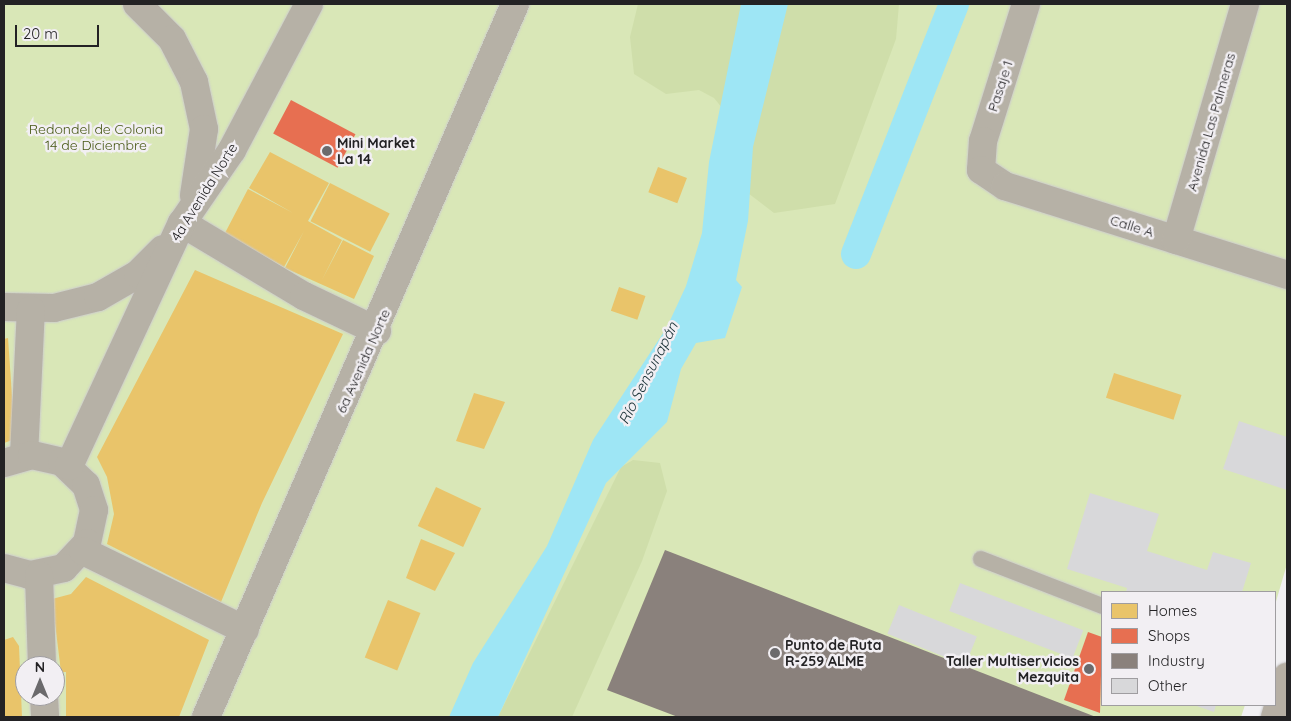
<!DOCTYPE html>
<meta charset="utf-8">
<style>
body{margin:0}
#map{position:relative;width:1291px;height:721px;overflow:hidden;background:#f1f0f2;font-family:Quicksand,sans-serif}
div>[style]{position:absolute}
.green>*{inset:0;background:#d9e7b7}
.forest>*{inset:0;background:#cfdeaa}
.water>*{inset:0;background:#9ee6f5}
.homes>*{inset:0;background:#e9c46a;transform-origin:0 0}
.shops>*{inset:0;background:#e76f51;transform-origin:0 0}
.industry>*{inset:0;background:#8a817c}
.canal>*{height:30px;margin:-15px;padding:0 15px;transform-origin:15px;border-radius:15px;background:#9ee6f5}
.building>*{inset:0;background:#d8d8da;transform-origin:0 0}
.roads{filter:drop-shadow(0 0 1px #cccbcd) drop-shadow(0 0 1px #cccbcd)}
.lane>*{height:16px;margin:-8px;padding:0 8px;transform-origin:8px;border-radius:8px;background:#b6b1a6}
.street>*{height:28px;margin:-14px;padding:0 14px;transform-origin:14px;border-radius:14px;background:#b6b1a6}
.secondary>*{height:28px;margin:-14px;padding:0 14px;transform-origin:14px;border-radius:14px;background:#b6afa4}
.dots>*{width:14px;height:14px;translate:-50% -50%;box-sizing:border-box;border:2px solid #f2eff3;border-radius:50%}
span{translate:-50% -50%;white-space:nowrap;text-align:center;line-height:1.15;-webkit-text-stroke:5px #f2eff3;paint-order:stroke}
.street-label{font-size:14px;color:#232224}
.park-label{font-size:14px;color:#485916}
.poi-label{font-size:14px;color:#232224;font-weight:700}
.left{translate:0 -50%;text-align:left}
.right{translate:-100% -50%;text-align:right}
.water-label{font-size:15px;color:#1a3237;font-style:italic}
.frame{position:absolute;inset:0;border:5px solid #232224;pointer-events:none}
.legend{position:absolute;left:1101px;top:591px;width:175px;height:115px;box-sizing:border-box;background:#f2eff3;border:1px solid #9f9da0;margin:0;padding:6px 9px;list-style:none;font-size:15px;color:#232224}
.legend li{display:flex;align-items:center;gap:10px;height:25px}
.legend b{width:25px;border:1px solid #9f9da0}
.north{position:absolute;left:15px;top:656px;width:50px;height:50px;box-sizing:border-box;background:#f2eff3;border:1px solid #9f9da0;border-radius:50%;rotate:0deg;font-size:14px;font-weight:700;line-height:20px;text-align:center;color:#232224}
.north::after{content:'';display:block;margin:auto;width:18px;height:22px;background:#6b6a6c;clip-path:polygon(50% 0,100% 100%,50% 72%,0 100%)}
.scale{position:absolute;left:15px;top:25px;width:84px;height:22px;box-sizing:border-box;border:2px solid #232224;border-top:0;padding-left:6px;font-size:15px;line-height:18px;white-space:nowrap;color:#232224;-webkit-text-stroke:4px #f2eff3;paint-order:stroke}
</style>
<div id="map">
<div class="green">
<i style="clip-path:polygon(evenodd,4px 4px,1287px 4px,1287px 564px,1275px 605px,1275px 592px,1102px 592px,1102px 705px,1245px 705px,1241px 717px,4px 717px,4px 4px,25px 666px,55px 666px,55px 696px,25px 696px,25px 666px)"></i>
</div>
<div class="forest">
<i style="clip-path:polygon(638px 4px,899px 4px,896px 39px,835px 204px,774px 213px,740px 187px,745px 136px,714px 98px,699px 90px,666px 94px,634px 74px,630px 37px)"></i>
<i style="clip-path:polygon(633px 460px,660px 463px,667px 491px,642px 561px,572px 717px,498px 717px,621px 467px)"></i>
</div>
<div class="water">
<i style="clip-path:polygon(741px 4px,788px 4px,753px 147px,748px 221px,736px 280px,742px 287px,725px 338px,696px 343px,681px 369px,667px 422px,606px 483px,498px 717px,449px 717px,473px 663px,547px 546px,593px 440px,667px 327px,686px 286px,702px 233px,709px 162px)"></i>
</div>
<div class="homes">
<i style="clip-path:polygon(270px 152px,329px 183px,308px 221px,342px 240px,322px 280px,343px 240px,374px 256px,354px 299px,285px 268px,304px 231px,284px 267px,225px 233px,248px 189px,293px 213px,249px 188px)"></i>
<i style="left:658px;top:167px;width:31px;height:27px;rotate:21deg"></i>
<i style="left:330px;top:183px;width:67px;height:43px;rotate:27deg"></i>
<i style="clip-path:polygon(195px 270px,343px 334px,262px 503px,221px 602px,107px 544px,114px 514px,107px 477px,97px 457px)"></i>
<i style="left:619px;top:287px;width:28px;height:25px;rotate:19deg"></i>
<i style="clip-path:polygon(8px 338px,15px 439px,4px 443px,4px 339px)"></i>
<i style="left:1114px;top:373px;width:71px;height:26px;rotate:18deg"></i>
<i style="clip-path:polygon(474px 393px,505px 402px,484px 449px,456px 441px)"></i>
<i style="left:436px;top:487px;width:50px;height:43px;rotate:25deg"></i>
<i style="clip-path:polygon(421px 539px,455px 553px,435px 591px,406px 578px)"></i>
<i style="clip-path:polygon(86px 577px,209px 640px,179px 717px,66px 717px,66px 672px,61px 672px,52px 599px,71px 594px)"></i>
<i style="left:388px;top:600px;width:35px;height:62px;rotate:22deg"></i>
<i style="clip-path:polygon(13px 637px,19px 646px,22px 717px,4px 717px,4px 640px)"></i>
</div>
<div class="shops">
<i style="left:291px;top:100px;width:73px;height:38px;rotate:28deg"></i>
<i style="clip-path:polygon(1088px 632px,1102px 637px,1100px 713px,1064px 700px)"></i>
</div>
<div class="industry">
<i style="clip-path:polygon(665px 550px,1096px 717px,678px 717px,607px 690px)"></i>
</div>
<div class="canal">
<i style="left:856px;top:254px;width:269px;rotate:-68.6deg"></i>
</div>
<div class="building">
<i style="clip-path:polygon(1239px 421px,1287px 437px,1287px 490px,1223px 469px)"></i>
<i style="clip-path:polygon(1090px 493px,1159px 514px,1147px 551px,1207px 570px,1213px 552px,1251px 563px,1242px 592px,1126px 592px,1127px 588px,1067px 569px)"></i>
<i style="left:960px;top:583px;width:132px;height:30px;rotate:21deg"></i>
<i style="left:899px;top:605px;width:84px;height:31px;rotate:22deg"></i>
<i style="clip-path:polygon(1194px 705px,1216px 705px,1214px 712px)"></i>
</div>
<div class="roads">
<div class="lane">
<i style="left:981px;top:559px;width:130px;rotate:21.2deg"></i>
</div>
<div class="street">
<i style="left:137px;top:4px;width:49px;rotate:45deg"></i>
<i style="left:172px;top:39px;width:48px;rotate:62.9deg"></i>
<i style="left:194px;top:82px;width:48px;rotate:78deg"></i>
<i style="left:204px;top:129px;width:67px;rotate:98.6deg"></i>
<i style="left:1026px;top:4px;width:144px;rotate:107.4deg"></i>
<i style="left:983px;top:141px;width:29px;rotate:94deg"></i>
<i style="left:981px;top:170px;width:29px;rotate:34deg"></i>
<i style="left:1005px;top:186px;width:296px;rotate:17.5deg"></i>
<i style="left:182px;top:223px;width:142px;rotate:30.9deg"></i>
<i style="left:304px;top:296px;width:81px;rotate:25.6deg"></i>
<i style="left:1176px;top:240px;width:246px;rotate:-73.7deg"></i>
<i style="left:4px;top:307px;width:50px;rotate:1.1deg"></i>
<i style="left:54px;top:308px;width:45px;rotate:-14deg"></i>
<i style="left:98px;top:297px;width:46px;rotate:-29.9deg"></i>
<i style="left:138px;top:274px;width:35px;rotate:-45deg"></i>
<i style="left:24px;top:456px;width:146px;rotate:-87.3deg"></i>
<i style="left:4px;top:463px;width:29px;rotate:-16deg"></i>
<i style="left:32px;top:455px;width:31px;rotate:13deg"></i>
<i style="left:62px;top:462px;width:33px;rotate:44deg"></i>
<i style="left:86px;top:485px;width:26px;rotate:72deg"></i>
<i style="left:94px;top:510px;width:34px;rotate:102deg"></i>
<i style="left:87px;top:543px;width:34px;rotate:133deg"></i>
<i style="left:64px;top:568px;width:35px;rotate:168deg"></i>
<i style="left:30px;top:575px;width:27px;rotate:-165deg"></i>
<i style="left:69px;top:466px;width:268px;rotate:-65.1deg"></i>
<i style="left:182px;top:223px;width:88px;rotate:-55.6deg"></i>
<i style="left:232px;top:150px;width:165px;rotate:-62.2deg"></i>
<i style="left:83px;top:551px;width:180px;rotate:26deg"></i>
<i style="left:39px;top:575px;width:91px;rotate:88.1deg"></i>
<i style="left:44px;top:696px;width:21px;rotate:87deg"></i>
<i style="left:206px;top:717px;width:777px;rotate:-66.57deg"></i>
</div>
<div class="secondary">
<i style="left:1275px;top:717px;width:42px;rotate:-73.3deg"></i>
</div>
</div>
<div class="dots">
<i style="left:327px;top:151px;background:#6b6a6c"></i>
<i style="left:775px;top:653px;background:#6b6a6c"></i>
<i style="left:1089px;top:669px;background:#6b6a6c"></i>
</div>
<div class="street-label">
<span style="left:1000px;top:86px;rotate:-72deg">Pasaje 1</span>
<span style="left:1211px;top:122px;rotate:-74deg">Avenida Las Palmeras</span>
<span style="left:204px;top:192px;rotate:-58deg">4a Avenida Norte</span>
<span style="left:1132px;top:226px;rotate:17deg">Calle A</span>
<span style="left:363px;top:361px;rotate:-66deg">6a Avenida Norte</span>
</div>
<div class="park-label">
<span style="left:96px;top:137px">Redondel de Colonia<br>14 de Diciembre</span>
</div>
<div class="poi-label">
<span class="left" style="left:337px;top:151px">Mini Market<br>La 14</span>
<span class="left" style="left:785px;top:653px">Punto de Ruta<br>R-259 ALME</span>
<span class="right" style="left:1079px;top:669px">Taller Multiservicios<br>Mezquita</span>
</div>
<div class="water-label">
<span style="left:648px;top:373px;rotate:-63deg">Río Sensunapán</span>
</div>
<div class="frame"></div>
<ul class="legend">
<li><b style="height:14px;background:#e9c46a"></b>Homes</li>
<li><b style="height:14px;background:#e76f51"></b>Shops</li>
<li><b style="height:14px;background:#8a817c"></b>Industry</li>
<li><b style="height:14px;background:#d8d8da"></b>Other</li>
</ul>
<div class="north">N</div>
<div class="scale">20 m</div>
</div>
